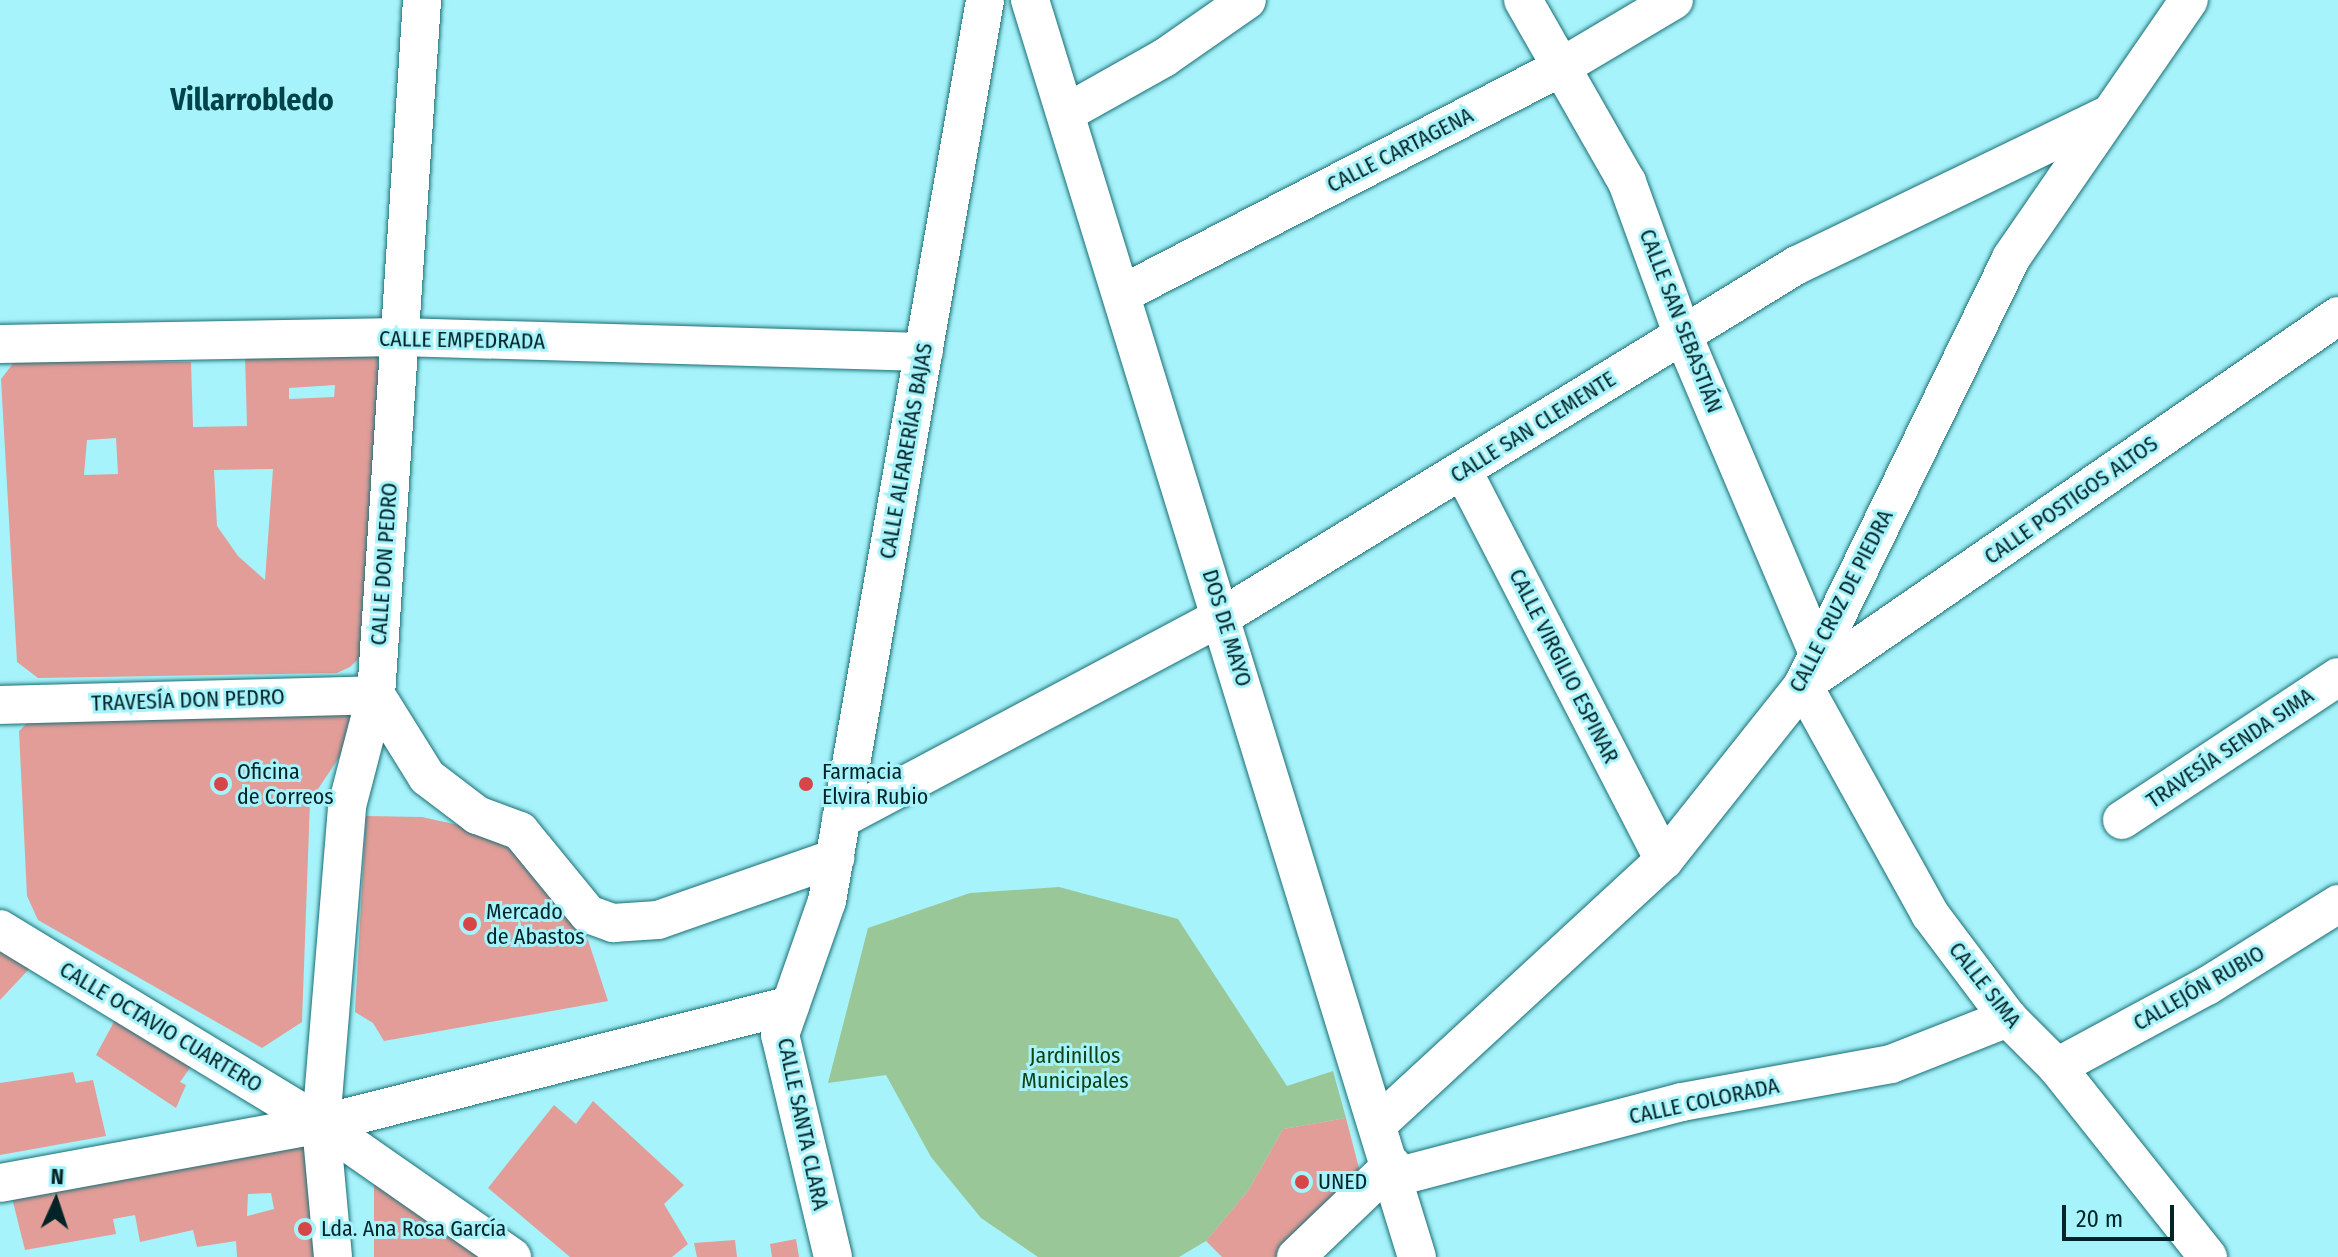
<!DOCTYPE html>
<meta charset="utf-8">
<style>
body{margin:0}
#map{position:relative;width:2338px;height:1257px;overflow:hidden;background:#a6f3fb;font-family:"Fira Sans Condensed",sans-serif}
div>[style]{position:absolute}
.green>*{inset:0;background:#99c797}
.building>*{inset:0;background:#e29d98}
.roads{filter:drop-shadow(0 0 2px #1a6e75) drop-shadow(0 0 2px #1a6e75)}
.minor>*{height:38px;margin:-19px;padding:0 19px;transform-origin:19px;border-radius:19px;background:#fff}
.dots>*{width:22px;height:22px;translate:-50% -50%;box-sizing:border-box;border:4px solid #a6f3fb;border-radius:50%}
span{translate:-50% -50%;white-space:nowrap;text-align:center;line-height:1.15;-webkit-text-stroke:6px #a6f3fb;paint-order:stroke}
.street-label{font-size:22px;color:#032427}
.poi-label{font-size:22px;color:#032427}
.left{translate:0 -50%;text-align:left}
.park-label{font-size:22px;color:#124213}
.district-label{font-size:30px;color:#004449;font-weight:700}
.north{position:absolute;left:16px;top:1161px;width:80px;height:80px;-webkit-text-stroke:6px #a6f3fb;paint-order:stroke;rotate:3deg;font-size:22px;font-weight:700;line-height:32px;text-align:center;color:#032427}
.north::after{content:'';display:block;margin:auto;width:28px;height:36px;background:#032427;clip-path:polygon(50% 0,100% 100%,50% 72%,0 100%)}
.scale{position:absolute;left:2062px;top:1205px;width:112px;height:36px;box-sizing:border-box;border:4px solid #032427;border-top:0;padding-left:10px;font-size:24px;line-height:28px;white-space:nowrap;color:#032427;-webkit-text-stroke:6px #a6f3fb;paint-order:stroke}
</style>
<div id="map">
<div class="green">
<i style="clip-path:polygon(1059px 887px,1178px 919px,1287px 1086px,1333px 1071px,1346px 1118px,1283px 1129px,1248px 1191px,1206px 1241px,1179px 1257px,1038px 1257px,981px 1218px,931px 1157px,886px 1075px,828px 1083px,868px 928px,970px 893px)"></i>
</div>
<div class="building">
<i style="clip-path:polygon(evenodd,378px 355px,380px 396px,362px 655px,350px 667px,337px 673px,38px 678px,17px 662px,1px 379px,15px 361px,191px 362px,193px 427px,247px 426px,245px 356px,378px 355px,335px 385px,334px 397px,289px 399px,289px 388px,335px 385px,378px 355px,116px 438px,118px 474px,84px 475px,87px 440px,116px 438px,378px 355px,273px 469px,265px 580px,238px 556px,217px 526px,214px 470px,273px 469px)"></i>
<i style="clip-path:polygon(351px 708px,356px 732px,310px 801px,302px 1022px,262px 1048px,38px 920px,27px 896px,19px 731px,39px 712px)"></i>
<i style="clip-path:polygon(366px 816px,422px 817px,485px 831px,526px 861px,556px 891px,588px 940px,608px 1001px,384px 1041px,373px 1023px,355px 1012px)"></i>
<i style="clip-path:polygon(0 950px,31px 967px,0 1000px)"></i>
<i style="clip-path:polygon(115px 1020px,192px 1065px,180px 1082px,186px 1085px,176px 1108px,96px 1055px)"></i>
<i style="clip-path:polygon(73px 1072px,76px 1083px,93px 1080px,106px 1136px,0 1155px,0 1083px)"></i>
<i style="clip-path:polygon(593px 1101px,684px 1185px,664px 1204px,688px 1244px,672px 1257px,570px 1257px,488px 1188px,554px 1105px,576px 1124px)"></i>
<i style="clip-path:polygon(1346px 1118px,1360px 1172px,1288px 1257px,1222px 1257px,1206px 1241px,1248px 1191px,1283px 1129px)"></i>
<i style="clip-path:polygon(evenodd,315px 1140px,325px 1257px,237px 1257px,236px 1241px,197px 1247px,193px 1230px,140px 1242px,135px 1215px,113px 1219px,116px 1234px,25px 1250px,10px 1190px,315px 1140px,271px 1193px,274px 1209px,247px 1216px,248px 1194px,271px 1193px)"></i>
<i style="clip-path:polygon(374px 1181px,483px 1257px,374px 1257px)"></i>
<i style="clip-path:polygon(796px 1239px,799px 1257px,772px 1257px,770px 1244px)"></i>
<i style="clip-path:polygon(735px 1240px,737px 1257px,697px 1257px,694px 1243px)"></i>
</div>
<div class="roads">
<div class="minor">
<i style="left:1030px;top:0;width:1315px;rotate:72.89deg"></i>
<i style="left:1523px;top:0;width:210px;rotate:60.3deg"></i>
<i style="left:1627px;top:182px;width:161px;rotate:70deg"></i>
<i style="left:1682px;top:333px;width:348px;rotate:67deg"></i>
<i style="left:1066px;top:113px;width:112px;rotate:-29.3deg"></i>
<i style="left:1164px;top:58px;width:101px;rotate:-34.9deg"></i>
<i style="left:1122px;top:294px;width:496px;rotate:-27.3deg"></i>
<i style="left:1563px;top:66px;width:129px;rotate:-30.7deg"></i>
<i style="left:0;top:344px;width:399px;rotate:-1deg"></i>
<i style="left:399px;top:337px;width:525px;rotate:1.64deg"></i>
<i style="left:1463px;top:471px;width:438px;rotate:62.7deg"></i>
<i style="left:0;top:705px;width:376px;rotate:-1.5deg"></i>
<i style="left:376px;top:695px;width:97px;rotate:58.1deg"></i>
<i style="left:427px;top:777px;width:63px;rotate:37.2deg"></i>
<i style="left:477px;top:815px;width:46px;rotate:20.4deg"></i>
<i style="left:520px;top:831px;width:107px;rotate:50.7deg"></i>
<i style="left:588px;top:914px;width:27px;rotate:20deg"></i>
<i style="left:613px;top:923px;width:45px;rotate:-3.8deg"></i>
<i style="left:658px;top:920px;width:188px;rotate:-19.3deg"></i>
<i style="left:841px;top:819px;width:433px;rotate:-28deg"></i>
<i style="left:1223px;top:616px;width:673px;rotate:-31.45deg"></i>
<i style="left:1797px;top:265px;width:348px;rotate:-25.8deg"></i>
<i style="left:2122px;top:820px;width:259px;rotate:-33.5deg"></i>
<i style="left:0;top:929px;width:376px;rotate:31.3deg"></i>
<i style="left:321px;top:1124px;width:233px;rotate:34.9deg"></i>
<i style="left:2057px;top:1067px;width:170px;rotate:-28.4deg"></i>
<i style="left:2207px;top:986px;width:155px;rotate:-32deg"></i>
<i style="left:1379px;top:1123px;width:388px;rotate:-42.7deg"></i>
<i style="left:1664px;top:860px;width:223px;rotate:-51.5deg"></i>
<i style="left:1803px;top:685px;width:475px;rotate:-64deg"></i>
<i style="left:2011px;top:258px;width:313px;rotate:-55.4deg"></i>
<i style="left:1396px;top:1177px;width:296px;rotate:-14.7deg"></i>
<i style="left:1682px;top:1102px;width:212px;rotate:-10.3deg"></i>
<i style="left:1891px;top:1064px;width:126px;rotate:-21.5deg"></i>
<i style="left:0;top:1183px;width:326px;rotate:-10.4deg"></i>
<i style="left:321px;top:1124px;width:484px;rotate:-14.2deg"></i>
<i style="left:333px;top:1257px;width:134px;rotate:-95.2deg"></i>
<i style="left:321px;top:1124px;width:319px;rotate:-85.3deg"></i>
<i style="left:347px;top:806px;width:115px;rotate:-75.4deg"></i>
<i style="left:376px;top:695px;width:697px;rotate:-86.21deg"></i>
<i style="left:833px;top:1257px;width:228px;rotate:-103.4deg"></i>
<i style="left:780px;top:1035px;width:142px;rotate:-70.7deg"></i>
<i style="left:827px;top:901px;width:915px;rotate:-80.05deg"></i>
<i style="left:1296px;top:1257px;width:133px;rotate:-43.8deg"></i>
<i style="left:2208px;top:1257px;width:243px;rotate:-128.5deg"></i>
<i style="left:2057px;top:1067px;width:69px;rotate:-135deg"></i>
<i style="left:2008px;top:1018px;width:130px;rotate:-126.9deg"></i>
<i style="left:1930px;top:914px;width:262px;rotate:-119deg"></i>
<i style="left:1803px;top:685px;width:650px;rotate:-34.59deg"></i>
</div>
</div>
<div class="dots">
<i style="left:221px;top:784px;background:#d64648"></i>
<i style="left:806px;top:784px;background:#d64648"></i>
<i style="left:470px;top:924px;background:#d64648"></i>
<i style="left:1302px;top:1182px;background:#d64648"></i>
<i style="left:305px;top:1229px;background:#d64648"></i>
</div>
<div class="street-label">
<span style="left:1400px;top:150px;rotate:-27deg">CALLE CARTAGENA</span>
<span style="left:1681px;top:321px;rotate:69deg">CALLE SAN SEBASTIÁN</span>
<span style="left:462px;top:340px;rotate:1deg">CALLE EMPEDRADA</span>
<span style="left:1533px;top:427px;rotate:-32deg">CALLE SAN CLEMENTE</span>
<span style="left:906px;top:451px;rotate:-80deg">CALLE ALFARERÍAS BAJAS</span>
<span style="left:2071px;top:500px;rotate:-35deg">CALLE POSTIGOS ALTOS</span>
<span style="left:384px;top:564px;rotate:-86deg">CALLE DON PEDRO</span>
<span style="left:1841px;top:601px;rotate:-63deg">CALLE CRUZ DE PIEDRA</span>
<span style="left:1227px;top:628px;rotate:73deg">DOS DE MAYO</span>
<span style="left:1564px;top:666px;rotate:63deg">CALLE VIRGILIO ESPINAR</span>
<span style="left:188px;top:700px;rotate:-2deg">TRAVESÍA DON PEDRO</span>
<span style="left:2230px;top:748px;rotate:-34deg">TRAVESÍA SENDA SIMA</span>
<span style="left:1985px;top:985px;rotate:52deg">CALLE SIMA</span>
<span style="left:2199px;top:988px;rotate:-30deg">CALLEJÓN RUBIO</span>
<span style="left:161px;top:1027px;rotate:31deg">CALLE OCTAVIO CUARTERO</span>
<span style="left:1704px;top:1101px;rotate:-12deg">CALLE COLORADA</span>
<span style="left:803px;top:1124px;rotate:78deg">CALLE SANTA CLARA</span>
</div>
<div class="poi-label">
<span class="left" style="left:237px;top:784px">Oficina<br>de Correos</span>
<span class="left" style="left:822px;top:784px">Farmacia<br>Elvira Rubio</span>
<span class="left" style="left:486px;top:924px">Mercado<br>de Abastos</span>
<span class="left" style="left:1318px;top:1182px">UNED</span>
<span class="left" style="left:321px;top:1229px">Lda. Ana Rosa García</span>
</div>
<div class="park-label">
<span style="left:1075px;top:1068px">Jardinillos<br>Municipales</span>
</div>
<div class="district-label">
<span style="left:252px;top:100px">Villarrobledo</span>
</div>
<div class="north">N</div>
<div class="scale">20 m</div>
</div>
